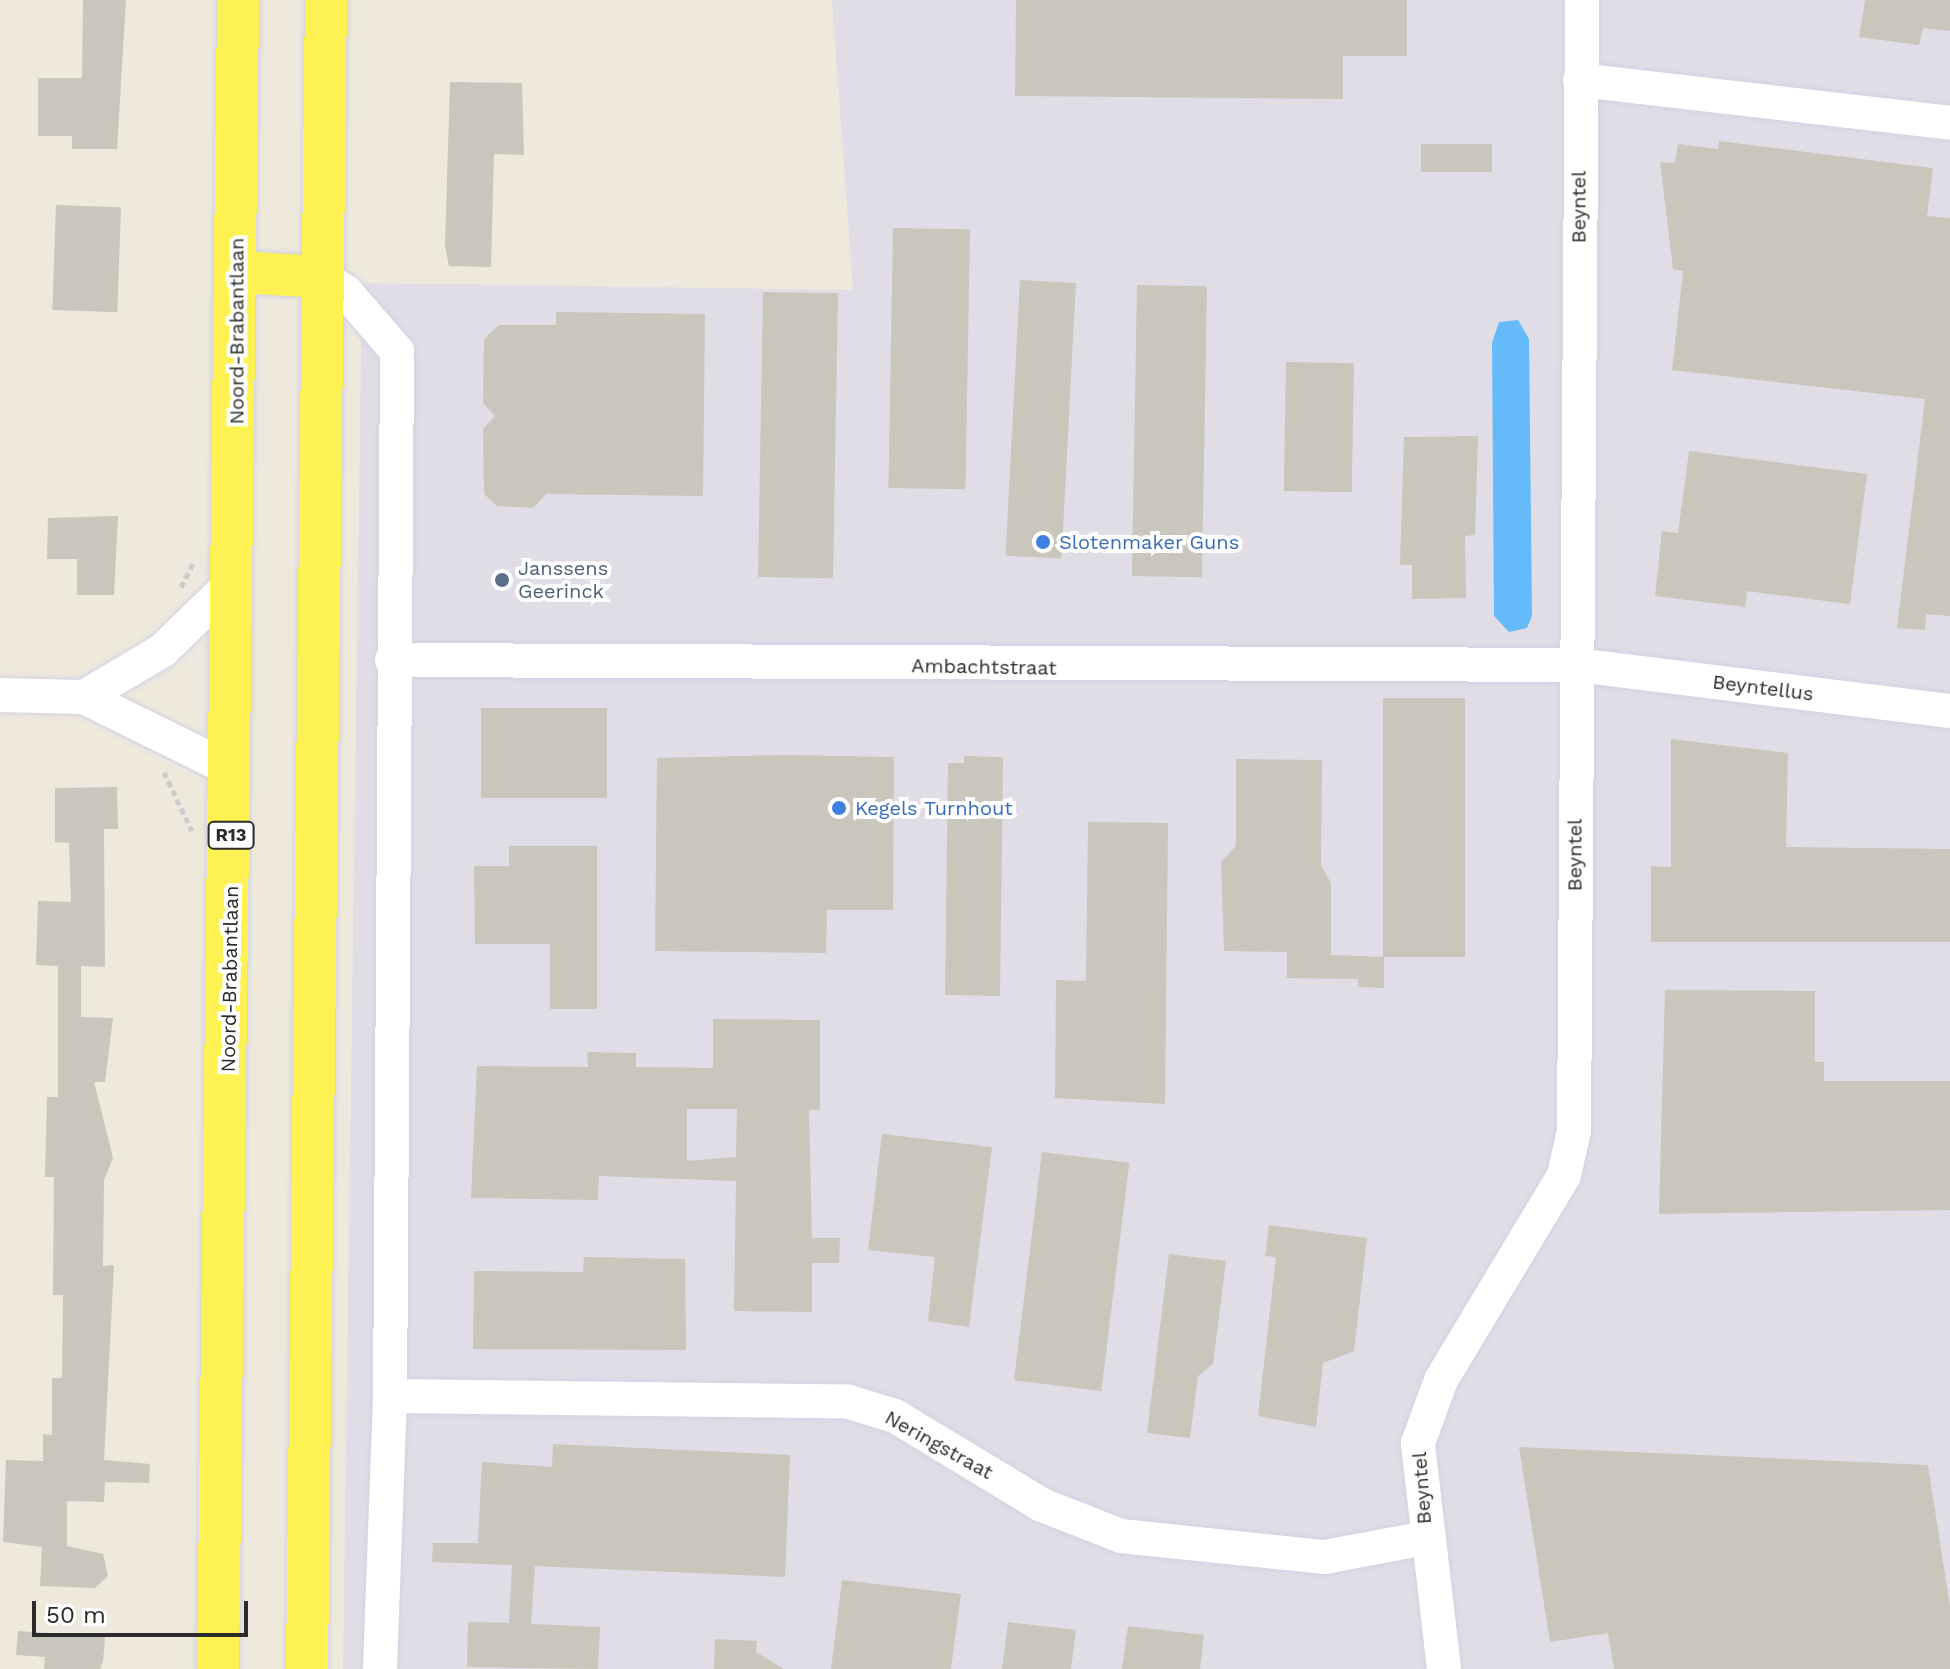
<!DOCTYPE html>
<style>
body{margin:0}
#map{position:relative;width:1950px;height:1669px;overflow:hidden;background:#eee9dc;font-family:"Work Sans",sans-serif}
div>[style]{position:absolute}
.industrial>*{inset:0;background:#e1dde6}
.water>*{inset:0;background:#65bafa}
.building>*{inset:0;background:#c9c6bb;transform-origin:0 0}
.path>*{height:5px;margin-top:-2.5px;transform-origin:0;background:repeating-linear-gradient(90deg,#ccc 0 6px,transparent 0 10px)}
.roads{filter:drop-shadow(0 0 2px #d1d1e5) drop-shadow(0 0 2px #d1d1e5)}
.minor>*{height:34px;margin:-17px;padding:0 17px;transform-origin:17px;border-radius:17px;background:#fff}
.major>*{height:42px;margin:-21px;padding:0 21px;transform-origin:21px;border-radius:21px;background:#fdf251}
.dots>*{width:22px;height:22px;translate:-50% -50%;box-sizing:border-box;border:4px solid #fff;border-radius:50%}
span{translate:-50% -50%;white-space:nowrap;text-align:center;line-height:1.15;-webkit-text-stroke:8px #fff;paint-order:stroke}
.shield-label span{padding:2px 6px;background:#fff;border:2px solid;border-radius:6px;-webkit-text-stroke-width:0}
.shield-label{font-size:18px;color:#2b2b2b;font-weight:700}
.street-label{font-size:20px;color:#2b2b2b}
.shop-label{font-size:20px;color:#366cbe}
.left{translate:0 -50%;text-align:left}
.service-label{font-size:20px;color:#4e5e75}
.scale{position:absolute;left:32px;top:1601px;width:216px;height:36px;box-sizing:border-box;border:4px solid #2b2b2b;border-top:0;padding-left:10px;font-size:24px;line-height:28px;white-space:nowrap;color:#2b2b2b;-webkit-text-stroke:6px #fff;paint-order:stroke}
</style>
<div id="map">
<div class="industrial">
<i style="clip-path:polygon(832px 0,1950px 0,1950px 1669px,343px 1669px,362px 283px,853px 290px)"></i>
</div>
<div class="water">
<i style="clip-path:polygon(1518px 320px,1529px 339px,1532px 616px,1527px 628px,1509px 632px,1494px 616px,1492px 343px,1499px 322px)"></i>
</div>
<div class="building">
<i style="clip-path:polygon(83px 0,126px 0,117px 149px,72px 149px,72px 136px,38px 136px,38px 78px,82px 78px)"></i>
<i style="clip-path:polygon(1016px 0,1407px 0,1407px 56px,1343px 56px,1343px 99px,1015px 96px)"></i>
<i style="clip-path:polygon(1865px 0,1950px 0,1950px 31px,1923px 28px,1919px 45px,1859px 37px)"></i>
<i style="clip-path:polygon(450px 82px,522px 83px,524px 155px,494px 154px,491px 267px,449px 266px,445px 246px)"></i>
<i style="clip-path:polygon(1719px 141px,1933px 168px,1927px 216px,1950px 218px,1950px 616px,1926px 614px,1925px 630px,1897px 628px,1925px 399px,1672px 370px,1683px 271px,1673px 269px,1660px 162px,1675px 163px,1678px 144px,1718px 149px)"></i>
<i style="left:1421px;top:144px;width:71px;height:28px"></i>
<i style="left:56px;top:205px;width:65px;height:105px;rotate:2deg"></i>
<i style="left:893px;top:228px;width:77px;height:260px;rotate:1deg"></i>
<i style="left:1020px;top:280px;width:56px;height:276px;rotate:3deg"></i>
<i style="left:1137px;top:285px;width:70px;height:291px;rotate:1deg"></i>
<i style="left:763px;top:292px;width:75px;height:285px;rotate:1deg"></i>
<i style="clip-path:polygon(556px 312px,705px 314px,703px 496px,546px 494px,533px 508px,497px 506px,484px 494px,483px 429px,495px 416px,483px 403px,484px 339px,499px 325px,556px 325px)"></i>
<i style="left:1286px;top:362px;width:68px;height:129px;rotate:1deg"></i>
<i style="clip-path:polygon(1478px 436px,1475px 535px,1465px 536px,1466px 598px,1412px 599px,1412px 565px,1400px 565px,1404px 437px)"></i>
<i style="clip-path:polygon(1689px 451px,1867px 474px,1850px 604px,1747px 591px,1745px 607px,1655px 596px,1662px 531px,1678px 533px)"></i>
<i style="clip-path:polygon(118px 516px,114px 595px,77px 595px,77px 559px,47px 559px,48px 518px)"></i>
<i style="left:1383px;top:698px;width:82px;height:259px"></i>
<i style="left:481px;top:708px;width:126px;height:90px"></i>
<i style="clip-path:polygon(1671px 739px,1788px 753px,1786px 847px,1950px 849px,1950px 942px,1651px 942px,1651px 866px,1671px 867px)"></i>
<i style="clip-path:polygon(785px 755px,894px 757px,893px 910px,827px 910px,826px 953px,655px 951px,657px 758px)"></i>
<i style="clip-path:polygon(964px 756px,1003px 757px,1000px 996px,945px 995px,948px 763px,964px 763px)"></i>
<i style="clip-path:polygon(1236px 759px,1322px 760px,1321px 865px,1331px 883px,1331px 955px,1384px 957px,1384px 988px,1358px 987px,1358px 979px,1287px 978px,1287px 952px,1224px 951px,1221px 862px,1236px 846px)"></i>
<i style="clip-path:polygon(117px 787px,118px 829px,104px 829px,105px 967px,81px 966px,81px 1017px,113px 1018px,105px 1082px,94px 1082px,113px 1158px,104px 1180px,103px 1266px,114px 1265px,104px 1460px,150px 1464px,149px 1483px,105px 1482px,104px 1502px,67px 1501px,67px 1546px,103px 1554px,108px 1576px,95px 1588px,40px 1586px,42px 1547px,3px 1542px,6px 1460px,43px 1461px,43px 1434px,52px 1435px,52px 1378px,62px 1378px,63px 1295px,53px 1295px,54px 1177px,45px 1177px,47px 1097px,58px 1097px,58px 966px,36px 965px,38px 901px,71px 902px,69px 843px,55px 842px,55px 788px)"></i>
<i style="clip-path:polygon(1088px 822px,1168px 823px,1165px 1104px,1055px 1098px,1056px 980px,1086px 981px)"></i>
<i style="clip-path:polygon(509px 846px,597px 846px,597px 1009px,550px 1009px,550px 944px,475px 944px,474px 866px,509px 866px)"></i>
<i style="clip-path:polygon(1665px 990px,1815px 991px,1815px 1062px,1824px 1062px,1824px 1081px,1950px 1081px,1950px 1210px,1659px 1214px)"></i>
<i style="clip-path:polygon(evenodd,713px 1019px,820px 1020px,820px 1110px,809px 1110px,812px 1238px,840px 1238px,839px 1263px,812px 1263px,812px 1312px,734px 1311px,736px 1181px,599px 1176px,598px 1200px,471px 1198px,477px 1066px,588px 1067px,587px 1052px,636px 1053px,636px 1067px,713px 1068px,713px 1019px,687px 1109px,737px 1109px,736px 1157px,687px 1161px,687px 1109px)"></i>
<i style="clip-path:polygon(882px 1134px,992px 1147px,969px 1327px,928px 1321px,935px 1257px,868px 1250px)"></i>
<i style="left:1042px;top:1152px;width:88px;height:230px;rotate:7deg"></i>
<i style="clip-path:polygon(1269px 1225px,1367px 1238px,1354px 1351px,1323px 1363px,1316px 1427px,1258px 1416px,1276px 1257px,1265px 1256px)"></i>
<i style="clip-path:polygon(1169px 1254px,1226px 1261px,1213px 1364px,1198px 1376px,1190px 1438px,1147px 1433px)"></i>
<i style="clip-path:polygon(584px 1257px,685px 1259px,686px 1350px,473px 1349px,474px 1271px,583px 1272px)"></i>
<i style="clip-path:polygon(553px 1444px,790px 1455px,785px 1577px,535px 1566px,531px 1624px,600px 1627px,598px 1669px,467px 1667px,468px 1622px,509px 1623px,512px 1565px,432px 1562px,433px 1543px,478px 1543px,482px 1462px,552px 1467px)"></i>
<i style="clip-path:polygon(1519px 1447px,1928px 1465px,1950px 1607px,1950px 1669px,1614px 1669px,1608px 1633px,1550px 1642px)"></i>
<i style="clip-path:polygon(842px 1580px,961px 1594px,951px 1669px,831px 1669px)"></i>
<i style="clip-path:polygon(1008px 1622px,1076px 1630px,1071px 1669px,1002px 1669px)"></i>
<i style="clip-path:polygon(1128px 1626px,1204px 1635px,1200px 1669px,1122px 1669px)"></i>
<i style="clip-path:polygon(18px 1631px,105px 1637px,103px 1662px,100px 1669px,44px 1669px,45px 1657px,16px 1655px)"></i>
<i style="clip-path:polygon(715px 1639px,757px 1641px,756px 1652px,784px 1669px,714px 1669px)"></i>
</div>
<div class="path">
<i style="left:181px;top:587px;width:30px;rotate:-63deg"></i>
<i style="left:164px;top:772px;width:65px;rotate:64.6deg"></i>
</div>
<div class="roads">
<div class="minor">
<i style="left:1580px;top:80px;width:372px;rotate:6.6deg"></i>
<i style="left:322px;top:277px;width:28px;rotate:32deg"></i>
<i style="left:346px;top:292px;width:78px;rotate:49.2deg"></i>
<i style="left:397px;top:351px;width:1045px;rotate:90.38deg"></i>
<i style="left:390px;top:1396px;width:273px;rotate:92.1deg"></i>
<i style="left:392px;top:660px;width:1184px;rotate:0.24deg"></i>
<i style="left:1576px;top:665px;width:377px;rotate:7deg"></i>
<i style="left:0;top:695px;width:84px;rotate:1.4deg"></i>
<i style="left:84px;top:697px;width:165px;rotate:26.3deg"></i>
<i style="left:84px;top:697px;width:92px;rotate:-30.7deg"></i>
<i style="left:163px;top:650px;width:100px;rotate:-44.2deg"></i>
<i style="left:390px;top:1396px;width:459px;rotate:0.7deg"></i>
<i style="left:849px;top:1402px;width:48px;rotate:16.9deg"></i>
<i style="left:895px;top:1416px;width:172px;rotate:31.2deg"></i>
<i style="left:1042px;top:1505px;width:85px;rotate:21.4deg"></i>
<i style="left:1121px;top:1536px;width:205px;rotate:5.9deg"></i>
<i style="left:1325px;top:1557px;width:103px;rotate:-10.7deg"></i>
<i style="left:1444px;top:1669px;width:227px;rotate:-96.6deg"></i>
<i style="left:1418px;top:1443px;width:67px;rotate:-69.9deg"></i>
<i style="left:1441px;top:1380px;width:239px;rotate:-59deg"></i>
<i style="left:1564px;top:1175px;width:45px;rotate:-77.2deg"></i>
<i style="left:1574px;top:1131px;width:1131px;rotate:-89.59deg"></i>
</div>
<div class="major">
<i style="left:238px;top:272px;width:84px;rotate:3.4deg"></i>
<i style="left:218px;top:1669px;width:1669px;rotate:-89.31deg"></i>
<i style="left:307px;top:1669px;width:1669px;rotate:-89.35deg"></i>
</div>
</div>
<div class="dots">
<i style="left:1043px;top:542px;background:#3f7fe0"></i>
<i style="left:502px;top:580px;background:#5c6f8a"></i>
<i style="left:839px;top:808px;background:#3f7fe0"></i>
</div>
<div class="shield-label">
<span style="left:231px;top:835px">R13</span>
</div>
<div class="street-label">
<span style="left:1579px;top:207px;rotate:-90deg">Beyntel</span>
<span style="left:237px;top:331px;rotate:-90deg">Noord-Brabantlaan</span>
<span style="left:984px;top:667px;rotate:1deg">Ambachtstraat</span>
<span style="left:1763px;top:688px;rotate:7deg">Beyntellus</span>
<span style="left:1575px;top:855px;rotate:-90deg">Beyntel</span>
<span style="left:230px;top:979px;rotate:-89deg">Noord-Brabantlaan</span>
<span style="left:939px;top:1445px;rotate:29deg">Neringstraat</span>
<span style="left:1422px;top:1488px;rotate:-94deg">Beyntel</span>
</div>
<div class="shop-label">
<span class="left" style="left:1059px;top:542px">Slotenmaker Guns</span>
<span class="left" style="left:855px;top:808px">Kegels Turnhout</span>
</div>
<div class="service-label">
<span class="left" style="left:518px;top:580px">Janssens<br>Geerinck</span>
</div>
<div class="scale">50 m</div>
</div>
